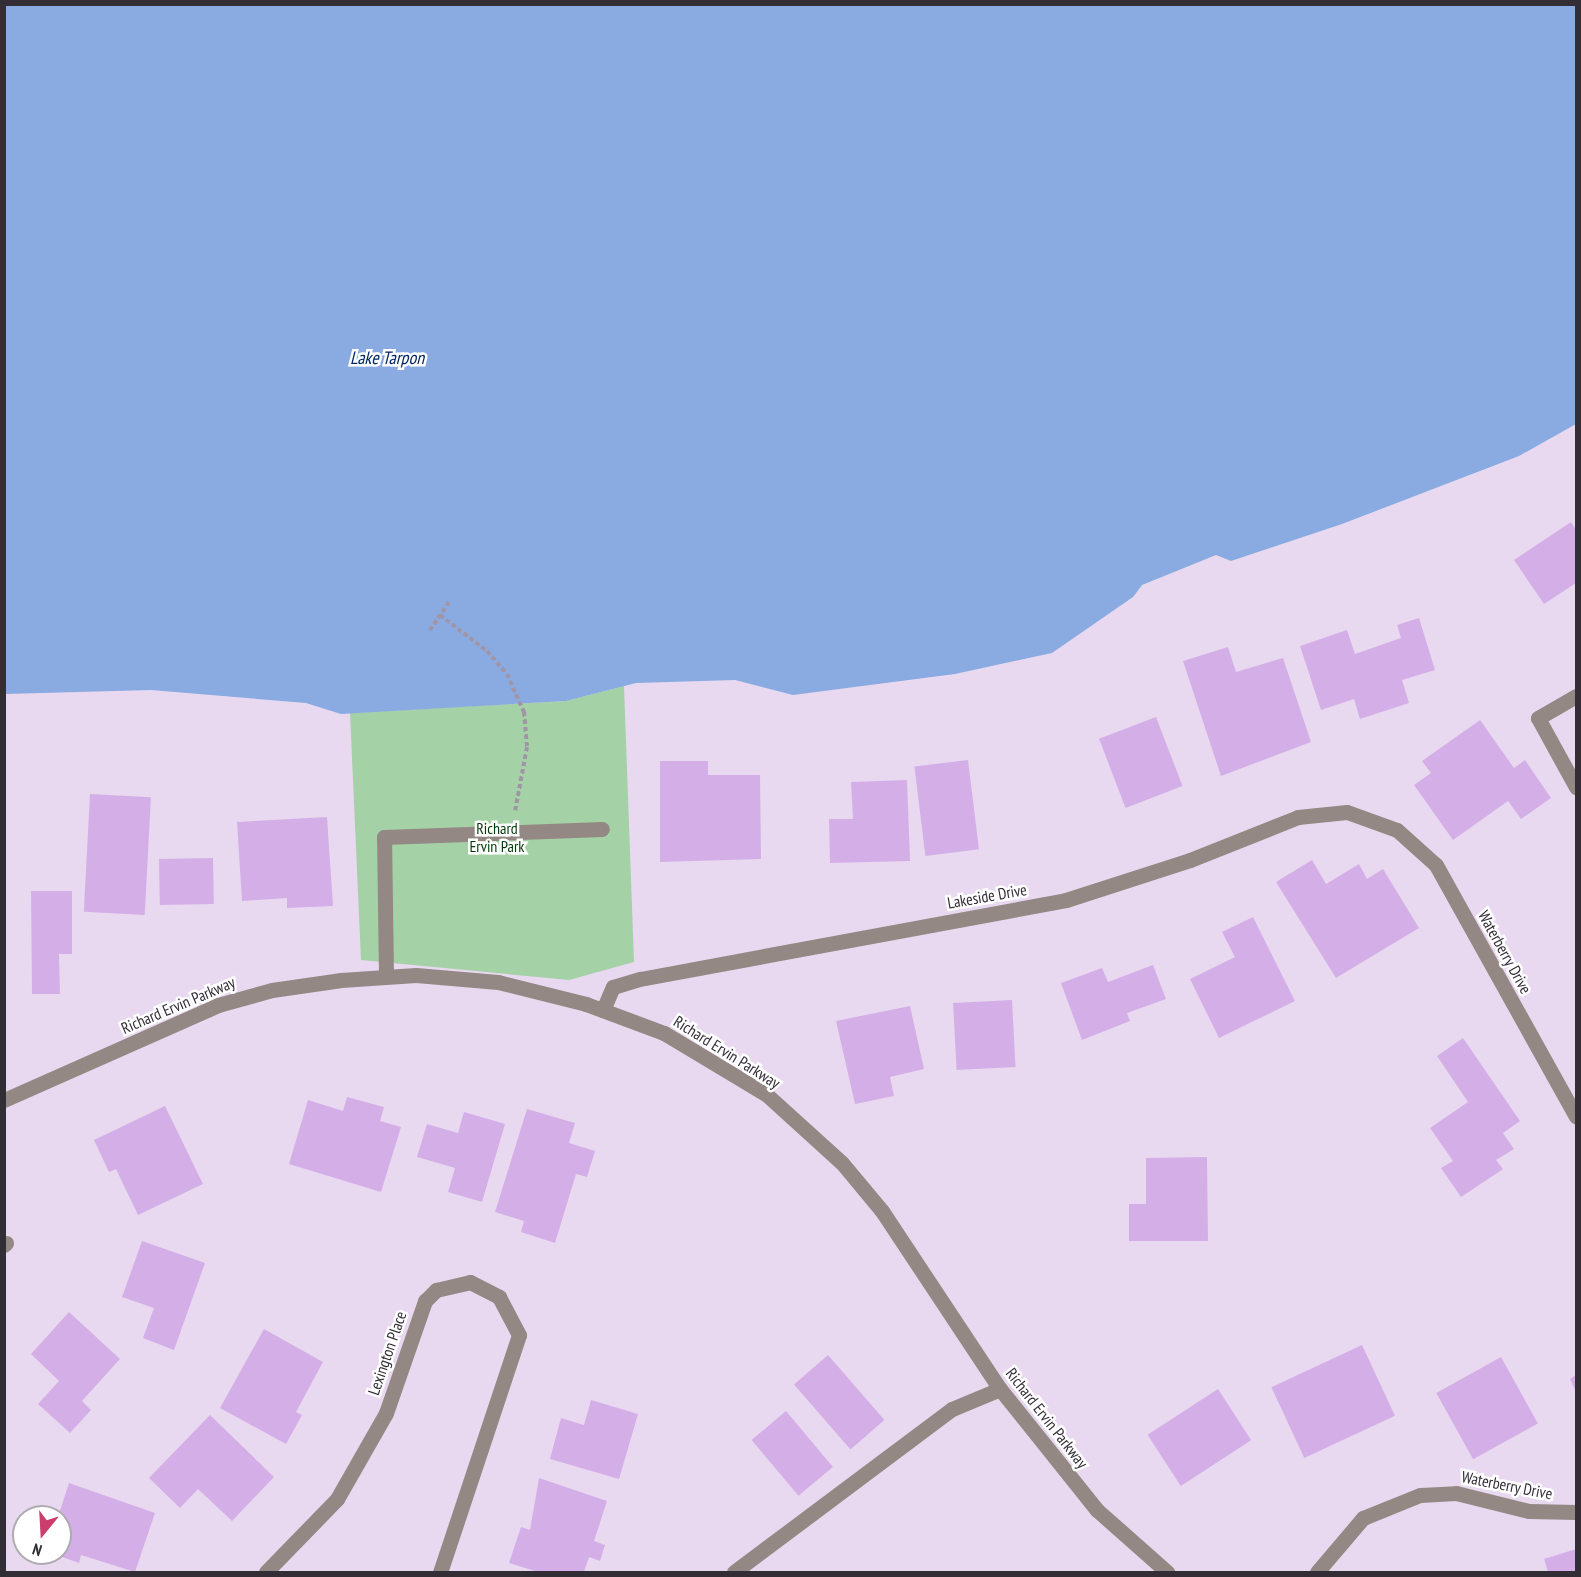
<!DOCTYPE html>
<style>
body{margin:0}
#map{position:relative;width:1581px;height:1577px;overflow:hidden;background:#e8d9f0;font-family:"PT Sans Narrow",sans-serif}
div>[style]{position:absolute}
.green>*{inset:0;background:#a5d1a7}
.water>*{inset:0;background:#89abe1}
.building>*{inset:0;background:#d4afe7;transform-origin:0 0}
.path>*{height:4px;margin-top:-2px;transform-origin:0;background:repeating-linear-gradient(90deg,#a095a6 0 4.5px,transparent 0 7.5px)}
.minor>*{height:15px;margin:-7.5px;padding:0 7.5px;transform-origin:7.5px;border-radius:7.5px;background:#948884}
span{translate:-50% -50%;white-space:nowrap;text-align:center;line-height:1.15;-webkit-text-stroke:5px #fff;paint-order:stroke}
.park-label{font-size:16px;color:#003809}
.street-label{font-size:16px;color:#332d36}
.water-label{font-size:18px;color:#002966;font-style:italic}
.frame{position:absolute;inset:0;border:6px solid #332d36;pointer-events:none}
.north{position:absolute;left:12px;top:1505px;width:60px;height:60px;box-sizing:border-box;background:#fff;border:2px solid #adabaf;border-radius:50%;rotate:198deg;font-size:16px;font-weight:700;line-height:24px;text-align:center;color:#332d36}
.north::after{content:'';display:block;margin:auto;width:21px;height:27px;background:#ca3d6d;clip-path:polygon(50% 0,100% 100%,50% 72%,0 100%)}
</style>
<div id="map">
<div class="green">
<i style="clip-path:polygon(624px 686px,634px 962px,569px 980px,361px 960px,350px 713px,566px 701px)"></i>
</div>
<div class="water">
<i style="clip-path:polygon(4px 5px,1576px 5px,1576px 424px,1519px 456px,1342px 524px,1231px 561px,1216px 555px,1142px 585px,1133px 597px,1052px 653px,955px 674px,793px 695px,735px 680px,636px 683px,566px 701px,341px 714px,306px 703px,151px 690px,5px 694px)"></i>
</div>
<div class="building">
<i style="clip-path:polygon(1571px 522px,1576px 530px,1576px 583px,1544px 604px,1514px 560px)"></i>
<i style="clip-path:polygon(1419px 618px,1435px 670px,1402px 680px,1409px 703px,1360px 719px,1354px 699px,1321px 710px,1300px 646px,1347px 630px,1355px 654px,1401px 638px,1397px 625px)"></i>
<i style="clip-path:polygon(1228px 647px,1236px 672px,1283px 658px,1311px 742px,1221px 776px,1183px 661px)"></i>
<i style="left:1156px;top:717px;width:74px;height:61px;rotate:69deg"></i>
<i style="clip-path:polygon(1480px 720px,1514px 768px,1525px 760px,1551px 798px,1521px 819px,1508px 801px,1453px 840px,1414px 785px,1431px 773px,1422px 761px)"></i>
<i style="left:968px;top:760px;width:90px;height:54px;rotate:83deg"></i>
<i style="clip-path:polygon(660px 761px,708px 761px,708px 775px,760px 775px,761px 859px,660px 862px)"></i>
<i style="clip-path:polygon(907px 780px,910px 861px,830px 863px,829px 819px,853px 819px,851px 782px)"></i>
<i style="left:90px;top:794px;width:61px;height:118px;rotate:3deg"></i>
<i style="clip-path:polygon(327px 817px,333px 906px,287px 908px,287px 898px,242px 901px,237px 822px)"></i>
<i style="left:213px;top:858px;width:46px;height:54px;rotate:89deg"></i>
<i style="clip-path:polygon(1312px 860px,1326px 884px,1359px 864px,1367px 879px,1383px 869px,1419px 928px,1336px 978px,1276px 882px)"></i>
<i style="clip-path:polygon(31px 891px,72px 891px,72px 954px,59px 954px,60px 994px,32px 994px)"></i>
<i style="clip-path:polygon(1253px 917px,1295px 1001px,1219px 1038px,1190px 979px,1235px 957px,1222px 932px)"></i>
<i style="clip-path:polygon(1153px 965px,1166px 999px,1127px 1013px,1130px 1021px,1082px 1040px,1061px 983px,1102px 968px,1108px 982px)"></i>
<i style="left:1012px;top:1000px;width:67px;height:59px;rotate:87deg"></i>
<i style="clip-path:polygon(910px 1006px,924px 1069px,890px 1077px,894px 1096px,855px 1104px,836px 1021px)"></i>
<i style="clip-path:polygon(1463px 1038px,1520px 1121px,1503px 1133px,1514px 1149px,1496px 1160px,1503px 1169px,1461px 1197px,1441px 1168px,1453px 1161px,1430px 1128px,1468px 1102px,1437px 1056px)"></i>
<i style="clip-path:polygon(347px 1097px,384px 1107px,380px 1121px,401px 1127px,381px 1192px,289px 1164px,308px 1100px,343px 1111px)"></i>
<i style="clip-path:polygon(165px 1106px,203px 1184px,138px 1215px,116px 1169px,109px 1172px,94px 1140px)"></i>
<i style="clip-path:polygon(527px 1109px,575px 1123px,569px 1143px,595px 1151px,587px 1177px,576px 1174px,555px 1243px,521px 1232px,524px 1221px,495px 1212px)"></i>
<i style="clip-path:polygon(464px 1112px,505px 1124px,482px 1202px,448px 1192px,455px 1168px,417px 1157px,427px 1124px,458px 1133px)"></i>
<i style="clip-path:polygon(1207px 1157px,1208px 1241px,1129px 1241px,1129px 1204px,1146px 1204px,1146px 1158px)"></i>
<i style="clip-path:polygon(142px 1241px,205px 1263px,174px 1350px,143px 1338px,154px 1308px,122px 1297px)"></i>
<i style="clip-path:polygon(69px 1312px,120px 1359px,82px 1401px,91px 1410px,70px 1433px,38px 1404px,59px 1381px,31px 1354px)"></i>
<i style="clip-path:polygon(264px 1329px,323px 1362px,296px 1412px,302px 1415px,286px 1444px,220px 1408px)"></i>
<i style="left:1362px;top:1345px;width:78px;height:100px;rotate:65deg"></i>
<i style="left:828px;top:1355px;width:86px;height:45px;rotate:49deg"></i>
<i style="left:1501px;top:1357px;width:76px;height:74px;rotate:61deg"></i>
<i style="clip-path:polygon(1576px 1375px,1576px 1392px,1570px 1379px)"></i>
<i style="left:1218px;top:1389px;width:61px;height:84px;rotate:57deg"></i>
<i style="clip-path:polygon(591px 1400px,638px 1414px,619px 1479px,550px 1459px,561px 1418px,584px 1425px)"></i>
<i style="left:786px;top:1411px;width:73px;height:45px;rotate:50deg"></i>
<i style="clip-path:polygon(210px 1415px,274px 1477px,232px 1521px,198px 1489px,180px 1508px,149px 1478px)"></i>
<i style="clip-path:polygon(539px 1478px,607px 1501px,594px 1541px,605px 1545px,600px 1561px,589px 1557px,584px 1572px,538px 1572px,509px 1563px,521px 1527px,530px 1530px)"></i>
<i style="clip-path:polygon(69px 1483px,155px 1513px,135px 1572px,81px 1555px,79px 1563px,51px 1553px,60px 1553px,58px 1517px)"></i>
<i style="clip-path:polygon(1576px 1549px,1576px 1572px,1548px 1572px,1544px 1559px)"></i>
</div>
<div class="path">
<i style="left:449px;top:602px;width:34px;rotate:124deg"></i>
<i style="left:430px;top:630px;width:18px;rotate:-56deg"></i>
<i style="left:440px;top:615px;width:59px;rotate:37.5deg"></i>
<i style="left:487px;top:651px;width:30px;rotate:49deg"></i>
<i style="left:507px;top:674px;width:42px;rotate:65.9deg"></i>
<i style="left:524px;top:712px;width:35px;rotate:85deg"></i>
<i style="left:527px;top:747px;width:65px;rotate:100.6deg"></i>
</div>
<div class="minor">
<i style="left:1576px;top:696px;width:44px;rotate:149.9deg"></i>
<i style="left:1538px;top:718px;width:79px;rotate:61.2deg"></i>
<i style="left:386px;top:976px;width:139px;rotate:-90.8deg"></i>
<i style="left:384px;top:837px;width:218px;rotate:-2.1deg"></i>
<i style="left:603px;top:1010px;width:25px;rotate:-67deg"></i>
<i style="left:613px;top:987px;width:28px;rotate:-17deg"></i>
<i style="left:640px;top:979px;width:433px;rotate:-10.5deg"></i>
<i style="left:1066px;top:900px;width:130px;rotate:-17.9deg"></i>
<i style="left:1190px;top:860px;width:116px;rotate:-21.7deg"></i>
<i style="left:1298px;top:817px;width:49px;rotate:-5.8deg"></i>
<i style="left:1347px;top:812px;width:53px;rotate:19.8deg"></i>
<i style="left:1397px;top:830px;width:52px;rotate:41.9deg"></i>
<i style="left:1436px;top:865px;width:288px;rotate:60.9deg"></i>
<i style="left:4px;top:1100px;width:234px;rotate:-23.9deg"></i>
<i style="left:218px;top:1005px;width:56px;rotate:-15.5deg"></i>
<i style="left:272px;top:990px;width:70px;rotate:-8.2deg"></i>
<i style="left:341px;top:980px;width:75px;rotate:-3.8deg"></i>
<i style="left:416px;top:975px;width:82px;rotate:4.9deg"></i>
<i style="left:498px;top:982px;width:91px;rotate:14deg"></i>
<i style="left:586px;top:1004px;width:83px;rotate:20.4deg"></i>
<i style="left:664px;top:1033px;width:120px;rotate:31deg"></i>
<i style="left:767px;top:1095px;width:101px;rotate:42.2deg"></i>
<i style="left:842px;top:1163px;width:62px;rotate:50.2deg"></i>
<i style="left:882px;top:1211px;width:214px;rotate:56.5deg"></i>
<i style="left:1000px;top:1389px;width:155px;rotate:51.3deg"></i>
<i style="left:1097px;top:1510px;width:94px;rotate:41.5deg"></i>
<i style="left:4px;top:1245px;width:3px;rotate:-45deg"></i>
<i style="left:266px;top:1572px;width:102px;rotate:-45.8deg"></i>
<i style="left:337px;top:1499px;width:99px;rotate:-60.3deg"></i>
<i style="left:386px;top:1413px;width:119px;rotate:-70.8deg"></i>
<i style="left:425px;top:1301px;width:16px;rotate:-45deg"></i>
<i style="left:436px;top:1290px;width:35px;rotate:-13deg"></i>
<i style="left:470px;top:1282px;width:33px;rotate:27deg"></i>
<i style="left:499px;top:1297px;width:43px;rotate:62.2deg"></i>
<i style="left:519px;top:1335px;width:250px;rotate:108.4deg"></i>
<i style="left:734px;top:1572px;width:272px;rotate:-36.8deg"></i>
<i style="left:952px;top:1409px;width:52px;rotate:-22.6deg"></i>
<i style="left:1317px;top:1572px;width:71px;rotate:-49.6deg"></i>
<i style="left:1363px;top:1518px;width:61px;rotate:-22deg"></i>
<i style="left:1420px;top:1495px;width:36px;rotate:-3deg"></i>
<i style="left:1456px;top:1493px;width:75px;rotate:13.9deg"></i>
<i style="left:1529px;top:1511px;width:47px;rotate:1.2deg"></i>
</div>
<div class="park-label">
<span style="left:497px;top:837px">Richard<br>Ervin Park</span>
</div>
<div class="street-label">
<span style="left:987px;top:896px;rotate:-10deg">Lakeside Drive</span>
<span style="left:1505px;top:952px;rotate:61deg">Waterberry Drive</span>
<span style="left:178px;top:1005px;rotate:-23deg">Richard Ervin Parkway</span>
<span style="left:727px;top:1052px;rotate:32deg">Richard Ervin Parkway</span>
<span style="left:387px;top:1353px;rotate:-71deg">Lexington Place</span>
<span style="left:1047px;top:1418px;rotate:52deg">Richard Ervin Parkway</span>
<span style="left:1507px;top:1485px;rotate:11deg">Waterberry Drive</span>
</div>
<div class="water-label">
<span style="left:387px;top:358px">Lake Tarpon</span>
</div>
<div class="frame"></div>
<div class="north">N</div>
</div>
